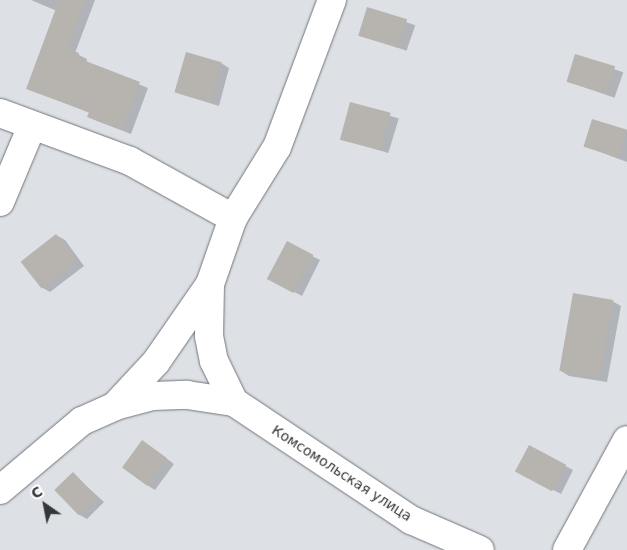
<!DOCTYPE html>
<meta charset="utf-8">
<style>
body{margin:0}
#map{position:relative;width:627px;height:550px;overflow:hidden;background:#dde0e5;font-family:"DejaVu Sans",sans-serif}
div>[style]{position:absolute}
.shadow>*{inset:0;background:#0003;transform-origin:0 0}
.building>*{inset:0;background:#b7b3af;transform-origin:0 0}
.roads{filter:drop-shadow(0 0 1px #727579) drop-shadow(0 0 1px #727579)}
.minor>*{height:28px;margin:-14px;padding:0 14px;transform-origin:14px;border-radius:14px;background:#fff}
span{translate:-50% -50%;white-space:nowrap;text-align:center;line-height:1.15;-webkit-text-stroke:4px #fff;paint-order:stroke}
.street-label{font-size:14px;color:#353638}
.north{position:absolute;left:20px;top:480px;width:50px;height:50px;-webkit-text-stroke:4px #fff;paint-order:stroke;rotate:327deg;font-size:14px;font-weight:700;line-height:20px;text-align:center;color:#353638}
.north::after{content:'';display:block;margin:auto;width:18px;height:22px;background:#353638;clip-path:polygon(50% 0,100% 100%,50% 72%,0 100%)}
</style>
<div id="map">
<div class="shadow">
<i style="clip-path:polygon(31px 0,95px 0,75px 53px,87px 59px,86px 63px,148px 88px,131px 134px,97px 121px,89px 117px,90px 113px,28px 89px,57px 11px)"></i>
<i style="left:368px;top:9px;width:50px;height:27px;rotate:19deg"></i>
<i style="left:576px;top:56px;width:50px;height:27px;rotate:19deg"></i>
<i style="clip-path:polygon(221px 63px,229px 68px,219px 106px,177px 93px)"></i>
<i style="left:351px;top:104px;width:50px;height:36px;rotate:17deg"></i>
<i style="clip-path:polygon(593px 120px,627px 132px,627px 162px,584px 146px)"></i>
<i style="clip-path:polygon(56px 235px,65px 240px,84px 266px,50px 292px,41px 287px)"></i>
<i style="clip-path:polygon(312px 256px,320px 260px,302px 296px,277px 283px)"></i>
<i style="clip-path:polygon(612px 301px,621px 306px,607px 382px,569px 376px,561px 371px)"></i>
<i style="clip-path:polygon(151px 447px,174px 464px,155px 490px,147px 485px)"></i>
<i style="clip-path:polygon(529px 447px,573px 470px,561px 494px,524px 475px)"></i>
<i style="clip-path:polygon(73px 474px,104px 502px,87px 519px,78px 514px)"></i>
</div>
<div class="building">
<i style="clip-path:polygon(59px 0,85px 0,67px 49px,79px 53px,78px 58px,140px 82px,122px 130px,87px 117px,89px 112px,26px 89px)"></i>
<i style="left:367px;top:7px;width:42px;height:30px;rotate:17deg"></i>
<i style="left:186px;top:52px;width:37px;height:42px;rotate:16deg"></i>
<i style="left:575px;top:54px;width:42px;height:29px;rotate:17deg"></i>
<i style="left:350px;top:102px;width:42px;height:39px;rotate:15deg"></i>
<i style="left:592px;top:119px;width:37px;height:29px;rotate:17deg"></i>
<i style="left:56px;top:234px;width:34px;height:45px;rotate:52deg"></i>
<i style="left:287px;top:241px;width:30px;height:43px;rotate:28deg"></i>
<i style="left:573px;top:293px;width:41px;height:79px;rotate:10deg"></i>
<i style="left:142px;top:440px;width:31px;height:34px;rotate:36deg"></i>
<i style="left:529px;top:445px;width:42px;height:30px;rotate:28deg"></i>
<i style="left:73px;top:472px;width:35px;height:26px;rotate:46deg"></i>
</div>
<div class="roads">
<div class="minor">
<i style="left:332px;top:0;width:157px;rotate:110.5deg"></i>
<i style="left:277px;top:147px;width:84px;rotate:121.8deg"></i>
<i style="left:233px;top:218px;width:70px;rotate:109.2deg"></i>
<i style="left:210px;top:284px;width:52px;rotate:91.1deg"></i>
<i style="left:209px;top:336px;width:25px;rotate:79deg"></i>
<i style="left:214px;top:361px;width:46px;rotate:64deg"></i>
<i style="left:234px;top:402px;width:213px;rotate:33.7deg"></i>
<i style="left:411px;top:520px;width:75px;rotate:23.5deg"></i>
<i style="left:0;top:113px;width:139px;rotate:20.3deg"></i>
<i style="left:130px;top:161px;width:118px;rotate:29deg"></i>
<i style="left:0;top:202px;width:82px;rotate:-67.2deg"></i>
<i style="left:115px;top:406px;width:60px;rotate:-47deg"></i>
<i style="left:156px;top:362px;width:95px;rotate:-55.3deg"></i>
<i style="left:0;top:490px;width:107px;rotate:-40.1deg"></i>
<i style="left:82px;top:421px;width:36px;rotate:-24deg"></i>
<i style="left:115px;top:406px;width:39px;rotate:-15deg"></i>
<i style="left:153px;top:396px;width:34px;rotate:-2deg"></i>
<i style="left:187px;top:395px;width:48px;rotate:8.5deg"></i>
<i style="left:567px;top:550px;width:125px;rotate:-61.4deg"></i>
</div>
</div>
<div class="street-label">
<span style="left:342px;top:473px;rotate:33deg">Комсомольская улица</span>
</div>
<div class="north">С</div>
</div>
